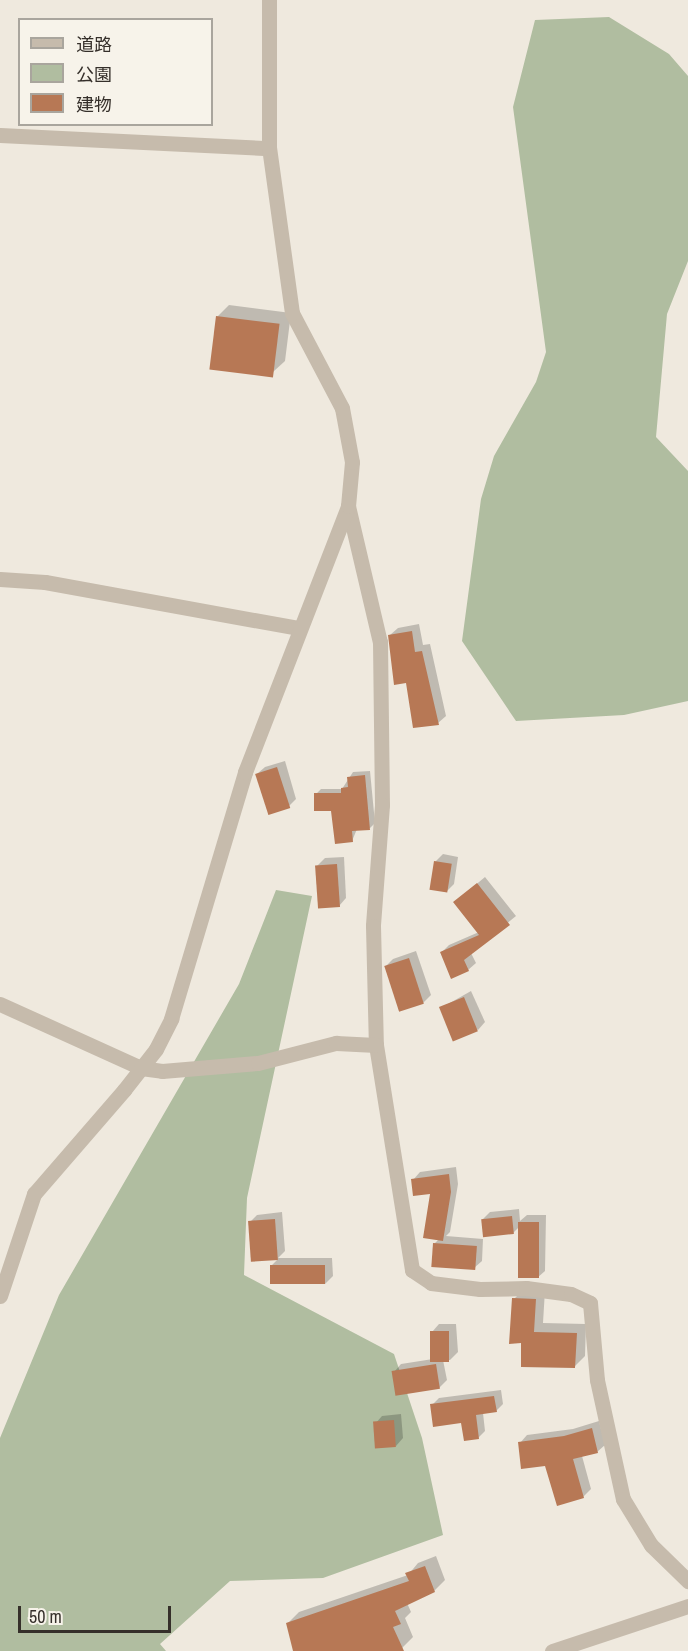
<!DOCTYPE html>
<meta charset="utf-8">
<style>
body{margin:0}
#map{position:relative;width:688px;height:1651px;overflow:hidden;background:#efe9de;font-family:"Archivo Narrow","Noto Sans JP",sans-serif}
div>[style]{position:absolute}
.green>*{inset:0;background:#b0bda0}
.shadow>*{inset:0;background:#0003}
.building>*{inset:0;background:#b77855;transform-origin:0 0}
.street>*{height:15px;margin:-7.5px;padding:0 7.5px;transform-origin:7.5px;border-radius:7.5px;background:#c6bbac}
span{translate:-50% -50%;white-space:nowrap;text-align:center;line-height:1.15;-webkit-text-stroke:5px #f7f3ea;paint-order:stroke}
.legend{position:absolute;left:18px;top:18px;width:195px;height:108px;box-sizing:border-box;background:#f7f3ea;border:2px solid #a9a59d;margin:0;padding:8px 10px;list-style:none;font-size:18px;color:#352f2a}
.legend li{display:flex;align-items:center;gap:12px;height:30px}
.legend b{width:30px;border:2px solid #a9a59d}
.scale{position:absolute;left:18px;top:1606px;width:153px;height:27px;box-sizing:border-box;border:3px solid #352f2a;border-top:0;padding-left:8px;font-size:18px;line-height:21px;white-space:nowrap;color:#352f2a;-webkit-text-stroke:4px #f7f3ea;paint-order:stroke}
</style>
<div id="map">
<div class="green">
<i style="clip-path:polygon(609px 17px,669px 54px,688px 76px,688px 261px,667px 314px,656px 437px,688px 471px,688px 701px,624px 715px,516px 721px,462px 641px,481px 499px,494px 456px,536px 382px,546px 352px,513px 107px,535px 20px)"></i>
<i style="clip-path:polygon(276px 890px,312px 896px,247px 1198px,244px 1275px,394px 1354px,422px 1438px,443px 1535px,323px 1578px,230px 1581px,160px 1644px,166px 1651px,0 1651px,0 1438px,59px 1295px,239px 984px)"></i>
</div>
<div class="shadow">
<i style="clip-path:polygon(229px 305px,291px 313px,285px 361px,273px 372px,217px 317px)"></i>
<i style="clip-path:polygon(419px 624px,423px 645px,430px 644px,446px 716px,438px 723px,408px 681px,390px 635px,398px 628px)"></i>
<i style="clip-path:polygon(285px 761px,296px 799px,289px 806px,257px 774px,265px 767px)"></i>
<i style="clip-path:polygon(370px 771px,375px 823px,370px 828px,357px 829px,352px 841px,333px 809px,316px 794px,321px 789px,342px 789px,353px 772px)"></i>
<i style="clip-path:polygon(443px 854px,458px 857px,454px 884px,447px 891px,435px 862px)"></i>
<i style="clip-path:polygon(344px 857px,346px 898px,339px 906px,317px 866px,325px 858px)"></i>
<i style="clip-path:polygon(485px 877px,516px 916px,471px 953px,476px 963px,468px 970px,442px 952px,449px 945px,479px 932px,455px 902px)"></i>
<i style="clip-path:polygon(416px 951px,431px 995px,423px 1003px,385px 967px,393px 959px)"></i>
<i style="clip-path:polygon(471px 991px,485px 1022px,478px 1030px,441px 1008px)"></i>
<i style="clip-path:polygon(456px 1167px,458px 1184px,450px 1232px,446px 1236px,483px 1239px,482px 1261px,474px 1268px,434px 1244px,439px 1239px,432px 1192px,413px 1180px,420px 1172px)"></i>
<i style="clip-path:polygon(519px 1209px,520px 1221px,527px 1215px,546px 1215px,545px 1271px,537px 1278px,519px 1227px,513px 1233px,482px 1220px,490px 1212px)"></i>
<i style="clip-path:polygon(282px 1212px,285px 1251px,278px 1258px,332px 1258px,333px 1276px,325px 1284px,271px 1266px,278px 1259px,253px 1259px,250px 1222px,257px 1215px)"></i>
<i style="clip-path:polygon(524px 1289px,545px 1290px,543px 1323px,586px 1324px,585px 1356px,575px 1366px,522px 1342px,514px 1299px)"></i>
<i style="clip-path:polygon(439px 1324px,456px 1324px,458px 1352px,450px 1360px,443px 1360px,447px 1380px,439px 1388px,394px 1372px,401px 1364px,433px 1359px,432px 1332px)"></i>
<i style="clip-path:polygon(501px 1390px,503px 1404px,496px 1411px,483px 1413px,485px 1431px,478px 1438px,463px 1422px,432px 1405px,439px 1398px)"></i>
<i style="clip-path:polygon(401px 1414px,403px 1438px,396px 1446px,375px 1424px,382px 1416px)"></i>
<i style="clip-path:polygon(599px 1421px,605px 1445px,597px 1452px,582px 1456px,591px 1489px,583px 1497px,520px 1443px,527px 1435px,573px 1429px)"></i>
<i style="clip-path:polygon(436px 1556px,445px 1580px,434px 1591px,407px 1603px,411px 1612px,405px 1618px,413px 1637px,402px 1648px,295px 1651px,288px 1623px,299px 1612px,408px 1575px,418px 1563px)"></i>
</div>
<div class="building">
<i style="left:216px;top:316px;width:64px;height:54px;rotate:7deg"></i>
<i style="clip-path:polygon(412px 631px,415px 652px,422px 651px,439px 725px,413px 728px,406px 683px,394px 685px,388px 635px)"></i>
<i style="left:277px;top:767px;width:43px;height:23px;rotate:72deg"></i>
<i style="clip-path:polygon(365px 775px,370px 830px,352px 831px,353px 842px,335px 844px,331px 811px,314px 811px,314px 793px,341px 793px,341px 788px,348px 787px,347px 777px)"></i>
<i style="left:434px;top:861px;width:18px;height:29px;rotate:9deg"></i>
<i style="left:337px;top:864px;width:43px;height:22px;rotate:86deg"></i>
<i style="clip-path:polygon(477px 883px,510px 925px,464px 960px,469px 971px,451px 979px,440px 952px,479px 935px,453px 902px)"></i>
<i style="left:409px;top:958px;width:48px;height:26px;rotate:72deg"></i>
<i style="left:464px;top:997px;width:37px;height:27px;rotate:68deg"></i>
<i style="clip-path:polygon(449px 1174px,451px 1192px,443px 1241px,423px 1238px,430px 1194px,413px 1196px,411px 1179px)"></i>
<i style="left:512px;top:1216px;width:18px;height:31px;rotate:84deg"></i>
<i style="left:275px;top:1219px;width:41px;height:27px;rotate:86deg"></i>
<i style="left:518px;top:1222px;width:21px;height:56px"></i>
<i style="left:433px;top:1243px;width:44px;height:24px;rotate:4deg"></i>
<i style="left:270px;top:1265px;width:55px;height:19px"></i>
<i style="clip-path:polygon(512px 1298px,536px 1299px,534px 1332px,577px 1333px,575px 1368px,521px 1367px,521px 1343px,509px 1344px)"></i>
<i style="left:430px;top:1331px;width:19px;height:31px"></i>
<i style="left:436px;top:1364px;width:25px;height:45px;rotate:81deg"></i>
<i style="clip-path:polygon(494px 1396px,497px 1412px,476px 1415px,479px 1439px,464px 1441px,461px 1423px,433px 1427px,430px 1404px)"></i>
<i style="left:394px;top:1420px;width:27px;height:21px;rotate:86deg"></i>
<i style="clip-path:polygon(592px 1428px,598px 1453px,573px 1459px,584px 1498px,557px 1506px,545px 1466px,521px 1469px,518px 1442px,564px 1436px)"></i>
<i style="clip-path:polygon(425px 1566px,435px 1592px,395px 1611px,401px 1624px,393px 1627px,404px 1651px,293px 1651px,286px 1623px,409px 1581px,405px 1573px)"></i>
</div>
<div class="street">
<i style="left:0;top:135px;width:269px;rotate:2.8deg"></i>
<i style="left:348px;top:506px;width:140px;rotate:76.8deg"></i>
<i style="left:380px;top:642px;width:163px;rotate:89.3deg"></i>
<i style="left:382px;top:805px;width:121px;rotate:94.3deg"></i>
<i style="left:373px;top:926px;width:119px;rotate:88.6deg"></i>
<i style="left:376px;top:1045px;width:228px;rotate:80.9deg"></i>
<i style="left:412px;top:1270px;width:23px;rotate:34deg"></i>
<i style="left:431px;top:1283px;width:49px;rotate:7deg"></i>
<i style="left:480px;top:1289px;width:46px;rotate:-1.2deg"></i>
<i style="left:526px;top:1288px;width:45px;rotate:7.6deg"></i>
<i style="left:571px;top:1294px;width:21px;rotate:25deg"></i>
<i style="left:590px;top:1303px;width:77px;rotate:84.8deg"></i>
<i style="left:597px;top:1380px;width:122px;rotate:77.7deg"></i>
<i style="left:623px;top:1499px;width:54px;rotate:58.7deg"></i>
<i style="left:651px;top:1545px;width:52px;rotate:44.2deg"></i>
<i style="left:0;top:579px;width:45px;rotate:3.8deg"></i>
<i style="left:45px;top:582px;width:257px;rotate:10.3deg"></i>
<i style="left:0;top:1004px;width:155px;rotate:24.4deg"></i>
<i style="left:141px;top:1068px;width:21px;rotate:8deg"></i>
<i style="left:162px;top:1071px;width:96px;rotate:-4.8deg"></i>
<i style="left:258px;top:1063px;width:81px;rotate:-14.4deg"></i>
<i style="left:336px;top:1043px;width:40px;rotate:2.9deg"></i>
<i style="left:0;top:1296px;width:108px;rotate:-71.6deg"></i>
<i style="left:34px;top:1194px;width:138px;rotate:-49.1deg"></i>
<i style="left:124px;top:1090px;width:52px;rotate:-52deg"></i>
<i style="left:156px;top:1049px;width:34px;rotate:-63deg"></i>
<i style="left:171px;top:1019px;width:258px;rotate:-73.3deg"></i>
<i style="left:245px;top:772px;width:285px;rotate:-68.8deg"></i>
<i style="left:348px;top:506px;width:44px;rotate:-84.8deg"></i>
<i style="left:352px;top:462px;width:55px;rotate:-100.5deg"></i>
<i style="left:342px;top:408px;width:107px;rotate:-117.8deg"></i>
<i style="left:292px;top:313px;width:167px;rotate:-97.9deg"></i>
<i style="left:269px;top:148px;width:148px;rotate:-90deg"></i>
<i style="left:552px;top:1651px;width:143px;rotate:-18.3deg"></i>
</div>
<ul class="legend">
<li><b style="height:8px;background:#c6bbac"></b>道路</li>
<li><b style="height:16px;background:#b0bda0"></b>公園</li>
<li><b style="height:16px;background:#b77855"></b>建物</li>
</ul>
<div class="scale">50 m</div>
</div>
